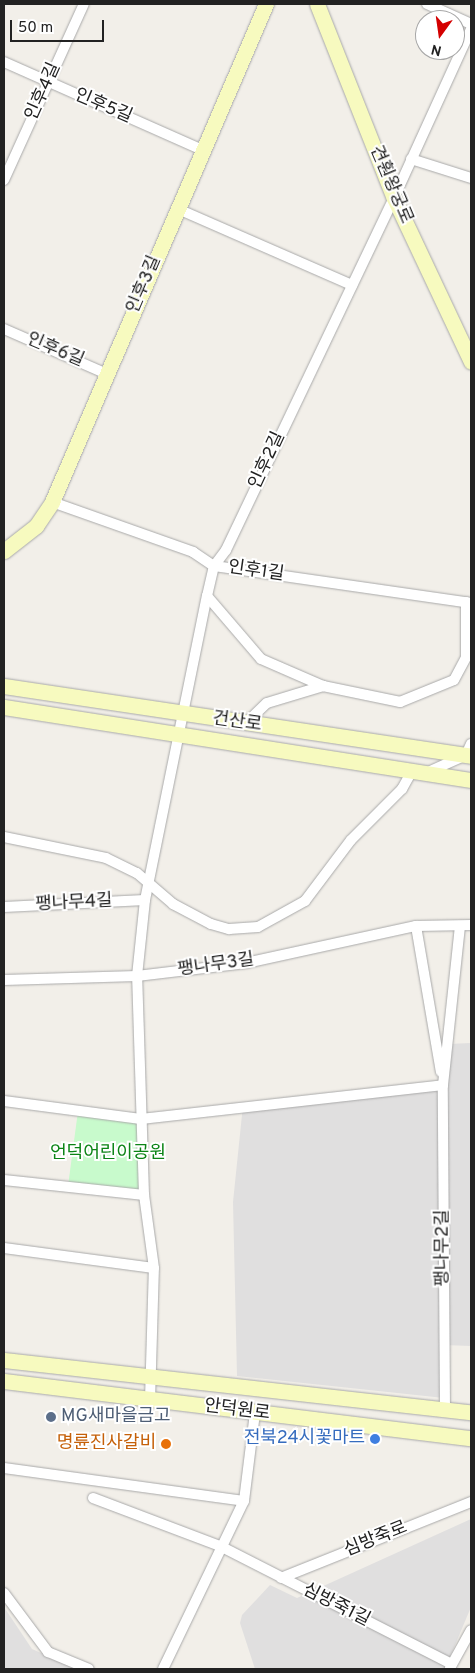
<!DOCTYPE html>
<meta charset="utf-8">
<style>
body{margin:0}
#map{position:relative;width:475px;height:1673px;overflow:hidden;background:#f2efe9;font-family:Overpass,"Noto Sans KR",sans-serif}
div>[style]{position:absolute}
.residential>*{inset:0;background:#e0dfdf}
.park>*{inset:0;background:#c8facc}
.roads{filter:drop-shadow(0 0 1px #a9a9a9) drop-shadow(0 0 1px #a9a9a9)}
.street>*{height:10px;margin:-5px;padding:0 5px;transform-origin:5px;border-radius:5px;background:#fff}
.secondary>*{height:15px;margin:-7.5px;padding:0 7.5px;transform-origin:7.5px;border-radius:7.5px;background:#f7fabf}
.dots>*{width:14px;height:14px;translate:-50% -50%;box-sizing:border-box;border:2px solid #fff;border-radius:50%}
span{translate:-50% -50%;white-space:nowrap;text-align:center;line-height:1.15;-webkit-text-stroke:4px #fff;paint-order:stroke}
.street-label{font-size:18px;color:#222}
.park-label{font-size:18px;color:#0c8416}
.service-label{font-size:18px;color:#4e5e75}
.left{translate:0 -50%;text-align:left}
.shop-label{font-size:18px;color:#366cbe}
.right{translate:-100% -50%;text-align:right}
.food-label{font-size:18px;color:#c56008}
.frame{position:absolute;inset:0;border:5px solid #222;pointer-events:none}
.north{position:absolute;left:415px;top:10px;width:50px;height:50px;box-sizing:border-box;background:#fff;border:1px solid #a7a7a7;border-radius:50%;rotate:194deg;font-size:14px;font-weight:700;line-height:20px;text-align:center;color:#222}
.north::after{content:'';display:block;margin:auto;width:18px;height:22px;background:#d40000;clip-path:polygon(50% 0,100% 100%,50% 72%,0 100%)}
.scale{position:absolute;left:10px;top:20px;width:94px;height:22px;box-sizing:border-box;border:2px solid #222;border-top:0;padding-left:6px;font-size:15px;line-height:18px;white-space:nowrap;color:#222;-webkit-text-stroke:4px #fff;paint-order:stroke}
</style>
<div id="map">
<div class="residential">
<i style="clip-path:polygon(471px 1043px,471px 1346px,444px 1345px,444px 1398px,237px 1376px,233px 1202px,243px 1105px,443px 1085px,448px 1044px)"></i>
<i style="clip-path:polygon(471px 1519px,471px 1607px,445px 1669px,255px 1669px,240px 1623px,242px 1615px,270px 1585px,297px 1598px)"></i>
<i style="clip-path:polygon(4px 1607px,32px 1649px,77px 1669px,4px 1669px)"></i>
</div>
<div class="park">
<i style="clip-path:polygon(78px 1111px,142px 1122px,144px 1195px,68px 1186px)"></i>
</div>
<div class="roads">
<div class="street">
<i style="left:427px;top:4px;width:48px;rotate:24.4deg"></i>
<i style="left:4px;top:62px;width:218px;rotate:23.9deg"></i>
<i style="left:411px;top:159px;width:63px;rotate:17.6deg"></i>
<i style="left:4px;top:180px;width:193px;rotate:-65.6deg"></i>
<i style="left:178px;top:209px;width:190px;rotate:23.6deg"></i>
<i style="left:4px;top:329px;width:112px;rotate:23.6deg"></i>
<i style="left:52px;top:502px;width:150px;rotate:19.5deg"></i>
<i style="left:193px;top:552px;width:25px;rotate:34deg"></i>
<i style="left:214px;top:566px;width:260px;rotate:8.2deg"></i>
<i style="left:207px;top:596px;width:83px;rotate:49.4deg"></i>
<i style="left:261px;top:659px;width:68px;rotate:23.5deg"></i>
<i style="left:245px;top:724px;width:30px;rotate:-44deg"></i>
<i style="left:267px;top:703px;width:59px;rotate:-16.9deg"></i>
<i style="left:323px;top:686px;width:79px;rotate:11.7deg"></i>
<i style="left:400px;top:702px;width:58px;rotate:-22.2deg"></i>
<i style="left:454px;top:680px;width:26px;rotate:-62deg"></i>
<i style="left:466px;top:657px;width:55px;rotate:-90deg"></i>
<i style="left:428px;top:772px;width:42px;rotate:-24.1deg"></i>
<i style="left:466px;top:755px;width:12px;rotate:-66deg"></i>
<i style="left:4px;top:837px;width:104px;rotate:11.6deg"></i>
<i style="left:106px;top:858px;width:34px;rotate:26deg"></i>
<i style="left:137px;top:873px;width:48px;rotate:40.7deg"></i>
<i style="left:173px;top:904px;width:43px;rotate:27.8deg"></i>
<i style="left:211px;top:924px;width:19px;rotate:16deg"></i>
<i style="left:229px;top:929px;width:29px;rotate:-4deg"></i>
<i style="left:258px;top:927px;width:54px;rotate:-29deg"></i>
<i style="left:305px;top:901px;width:76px;rotate:-53deg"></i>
<i style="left:351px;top:840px;width:72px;rotate:-45deg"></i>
<i style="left:402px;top:789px;width:21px;rotate:-61deg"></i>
<i style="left:4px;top:907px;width:141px;rotate:-2.8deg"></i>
<i style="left:416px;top:926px;width:148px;rotate:80.3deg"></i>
<i style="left:4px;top:980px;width:133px;rotate:-1.7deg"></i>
<i style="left:137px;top:976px;width:110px;rotate:-6.8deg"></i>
<i style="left:246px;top:963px;width:174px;rotate:-12.3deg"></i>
<i style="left:416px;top:926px;width:55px;rotate:-1deg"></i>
<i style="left:4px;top:1101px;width:138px;rotate:7.5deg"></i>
<i style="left:141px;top:1119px;width:304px;rotate:-6.4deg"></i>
<i style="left:4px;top:1180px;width:141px;rotate:6.1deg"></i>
<i style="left:4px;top:1248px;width:151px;rotate:7.6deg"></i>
<i style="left:150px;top:1400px;width:132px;rotate:-88.3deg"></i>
<i style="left:154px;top:1268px;width:74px;rotate:-97.8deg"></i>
<i style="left:144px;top:1195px;width:219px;rotate:-91.8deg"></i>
<i style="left:137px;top:976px;width:76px;rotate:-84deg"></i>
<i style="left:145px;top:900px;width:310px;rotate:-78.5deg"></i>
<i style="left:207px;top:596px;width:31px;rotate:-77deg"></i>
<i style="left:214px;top:566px;width:20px;rotate:-53deg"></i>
<i style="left:226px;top:550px;width:390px;rotate:-64.5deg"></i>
<i style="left:394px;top:198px;width:186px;rotate:-65.5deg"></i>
<i style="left:445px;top:1410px;width:325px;rotate:-90.4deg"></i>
<i style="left:443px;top:1085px;width:160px;rotate:-83.9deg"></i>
<i style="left:4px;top:1468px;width:242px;rotate:7.8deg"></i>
<i style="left:93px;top:1498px;width:136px;rotate:20.7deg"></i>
<i style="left:220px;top:1546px;width:260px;rotate:27deg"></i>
<i style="left:281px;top:1578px;width:205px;rotate:-21.8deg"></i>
<i style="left:4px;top:1593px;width:74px;rotate:53.3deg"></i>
<i style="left:48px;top:1652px;width:44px;rotate:22.5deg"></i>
<i style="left:450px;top:1668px;width:43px;rotate:-61.1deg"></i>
<i style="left:163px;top:1669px;width:187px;rotate:-64.3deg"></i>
<i style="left:244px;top:1501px;width:89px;rotate:-82.9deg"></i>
</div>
<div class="secondary">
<i style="left:317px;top:4px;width:209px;rotate:68.4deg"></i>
<i style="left:394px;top:198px;width:181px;rotate:64.8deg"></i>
<i style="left:4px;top:551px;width:41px;rotate:-38deg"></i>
<i style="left:36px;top:526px;width:29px;rotate:-56deg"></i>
<i style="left:52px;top:502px;width:542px;rotate:-66.75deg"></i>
<i style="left:4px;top:686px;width:472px;rotate:8.5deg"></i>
<i style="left:4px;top:707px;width:473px;rotate:8.9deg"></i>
<i style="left:4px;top:1360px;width:470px;rotate:6.4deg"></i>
<i style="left:4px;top:1381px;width:470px;rotate:7deg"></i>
</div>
</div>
<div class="dots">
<i style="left:51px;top:1417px;background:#5c6f8a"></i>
<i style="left:375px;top:1439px;background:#3f7fe0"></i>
<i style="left:166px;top:1444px;background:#e8710a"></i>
</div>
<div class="street-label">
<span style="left:44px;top:92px;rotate:-66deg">인후4길</span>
<span style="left:103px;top:107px;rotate:23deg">인후5길</span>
<span style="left:390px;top:185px;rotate:67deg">견훤왕궁로</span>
<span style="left:145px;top:285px;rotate:-67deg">인후3길</span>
<span style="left:55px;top:351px;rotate:23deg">인후6길</span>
<span style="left:268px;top:461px;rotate:-65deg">인후2길</span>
<span style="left:256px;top:572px;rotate:8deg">인후1길</span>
<span style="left:237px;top:723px;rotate:8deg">건산로</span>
<span style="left:74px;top:904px;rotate:-3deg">팽나무4길</span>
<span style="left:216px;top:966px;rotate:-8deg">팽나무3길</span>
<span style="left:444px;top:1248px;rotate:-90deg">팽나무2길</span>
<span style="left:237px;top:1411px;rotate:7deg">안덕원로</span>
<span style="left:376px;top:1540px;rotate:-22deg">심방죽로</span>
<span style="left:336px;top:1606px;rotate:27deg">심방죽1길</span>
</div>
<div class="park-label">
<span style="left:108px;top:1154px">언덕어린이공원</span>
</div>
<div class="service-label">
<span class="left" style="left:61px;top:1417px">MG새마을금고</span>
</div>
<div class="shop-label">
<span class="right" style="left:365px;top:1439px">전북24시꽃마트</span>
</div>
<div class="food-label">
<span class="right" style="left:156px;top:1444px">명륜진사갈비</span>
</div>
<div class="frame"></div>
<div class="north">N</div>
<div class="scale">50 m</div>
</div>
